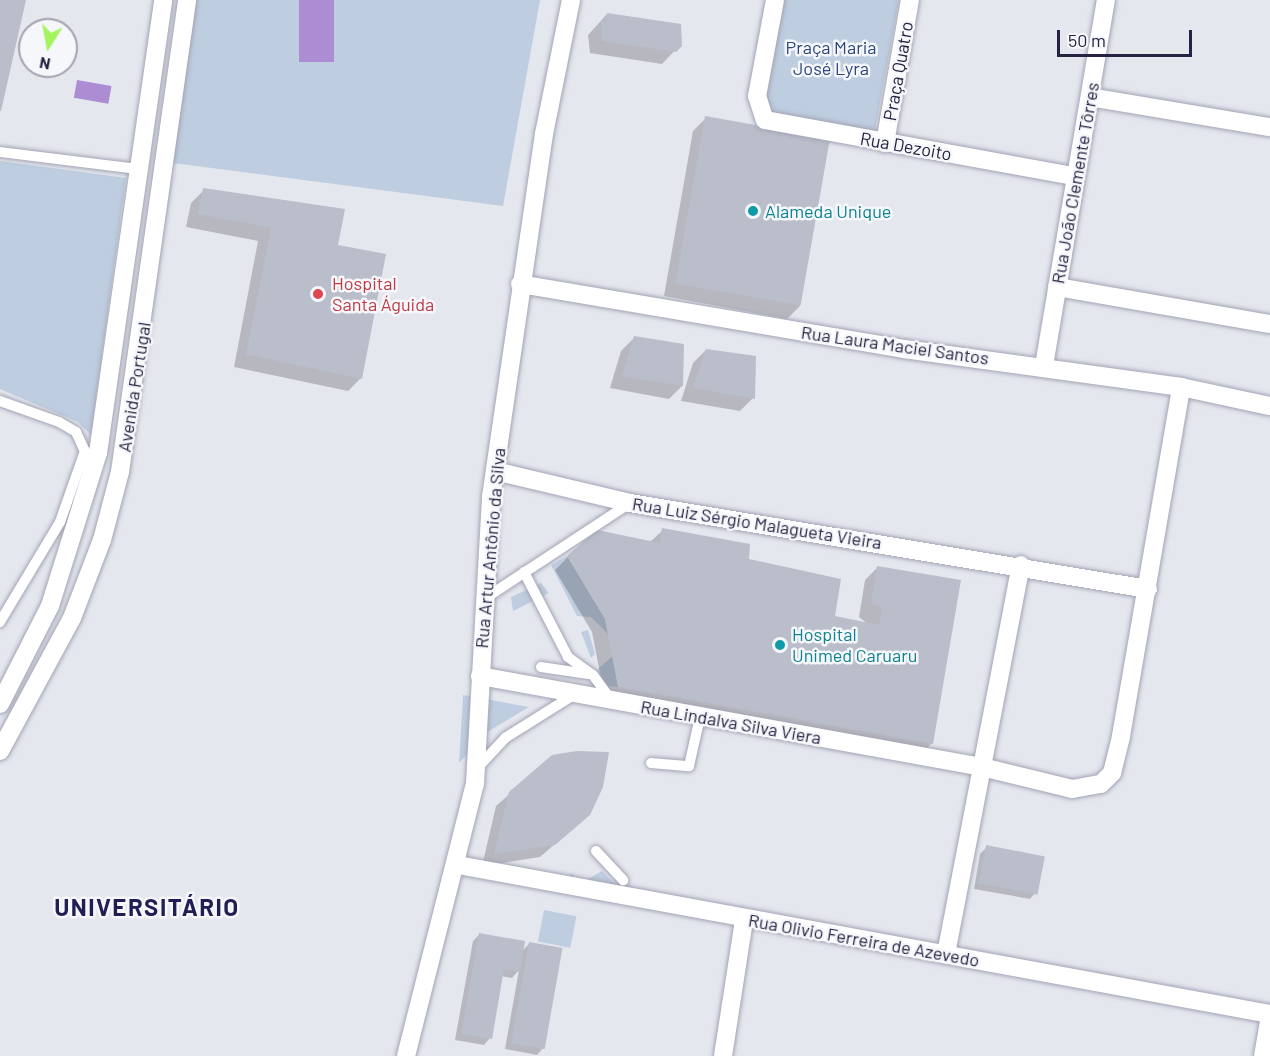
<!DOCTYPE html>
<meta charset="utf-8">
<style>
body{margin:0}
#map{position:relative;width:1270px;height:1056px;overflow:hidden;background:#e5e7ef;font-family:Barlow,sans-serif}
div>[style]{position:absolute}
.green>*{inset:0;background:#becde0;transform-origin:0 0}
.water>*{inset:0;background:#ac8dd4;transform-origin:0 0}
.shadow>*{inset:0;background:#0003}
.building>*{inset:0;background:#babdca;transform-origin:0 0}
.roads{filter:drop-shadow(0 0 2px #a3a4b4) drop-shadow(0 0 2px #a3a4b4)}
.lane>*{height:10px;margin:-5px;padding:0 5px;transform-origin:5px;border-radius:5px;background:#fff}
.street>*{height:18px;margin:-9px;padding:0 9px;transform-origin:9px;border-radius:9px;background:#fff}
.secondary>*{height:18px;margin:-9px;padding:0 9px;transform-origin:9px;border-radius:9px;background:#fff}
.dots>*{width:16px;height:16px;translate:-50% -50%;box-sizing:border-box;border:3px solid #f6f7fb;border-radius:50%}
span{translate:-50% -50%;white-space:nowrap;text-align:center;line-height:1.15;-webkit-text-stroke:5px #f6f7fb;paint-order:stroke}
.park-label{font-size:18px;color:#2c467a}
.street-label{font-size:18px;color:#242342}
.culture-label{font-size:18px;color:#0d838f}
.left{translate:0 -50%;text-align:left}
.health-label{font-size:18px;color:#be3a42}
.district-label{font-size:24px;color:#211e55;font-weight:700;letter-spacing:1.5px}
.north{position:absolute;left:18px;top:18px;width:60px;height:60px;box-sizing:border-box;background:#f6f7fb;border:2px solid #a2a2b1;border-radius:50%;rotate:191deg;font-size:16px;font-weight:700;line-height:24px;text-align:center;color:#242342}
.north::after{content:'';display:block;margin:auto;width:21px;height:27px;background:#a4f55d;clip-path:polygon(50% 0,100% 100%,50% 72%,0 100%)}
.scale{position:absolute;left:1057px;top:30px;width:135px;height:27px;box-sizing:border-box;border:3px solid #242342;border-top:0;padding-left:8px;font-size:18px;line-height:21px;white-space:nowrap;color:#242342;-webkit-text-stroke:4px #f6f7fb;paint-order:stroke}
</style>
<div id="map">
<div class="green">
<i style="clip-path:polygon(189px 0,540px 0,503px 206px,165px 162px)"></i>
<i style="clip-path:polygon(783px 0,899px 0,874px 136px,763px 117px)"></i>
<i style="clip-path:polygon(0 161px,126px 178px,91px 435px,78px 422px,0 389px)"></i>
<i style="clip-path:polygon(567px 556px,605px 619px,608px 634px,591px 617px,577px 616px,551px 565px)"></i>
<i style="clip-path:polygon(541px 583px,549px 593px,513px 611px,511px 597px)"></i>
<i style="clip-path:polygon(588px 630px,595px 654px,591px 658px,581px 632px)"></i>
<i style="clip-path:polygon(613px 656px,618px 687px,593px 685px,592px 674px)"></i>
<i style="clip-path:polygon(463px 695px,529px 707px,489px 731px,459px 763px)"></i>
<i style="clip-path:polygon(602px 871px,621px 890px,630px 885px,640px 898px,569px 887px,565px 881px,572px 873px,579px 884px)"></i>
<i style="left:544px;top:910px;width:33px;height:32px;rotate:11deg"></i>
</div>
<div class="water">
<i style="left:299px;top:0;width:35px;height:62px"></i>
<i style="left:77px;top:80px;width:35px;height:18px;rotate:10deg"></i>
</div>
<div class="shadow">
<i style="clip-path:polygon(607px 14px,680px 45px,662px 64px,590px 53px,588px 35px)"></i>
<i style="clip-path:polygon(706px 118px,800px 306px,787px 319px,664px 296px,693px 131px)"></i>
<i style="clip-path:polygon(204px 190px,336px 247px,361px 378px,348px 391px,234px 367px,258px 241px,186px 227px,191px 203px)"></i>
<i style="clip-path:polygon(635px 337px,682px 386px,669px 399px,610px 388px,621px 351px)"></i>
<i style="clip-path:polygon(706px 350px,753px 398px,740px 411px,681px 401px,693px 363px)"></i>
<i style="clip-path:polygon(663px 530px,748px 560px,833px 618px,869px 625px,859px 617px,865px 580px,878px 567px,932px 743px,919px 756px,605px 699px,592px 632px,555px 570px,568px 557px,650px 542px)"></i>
<i style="clip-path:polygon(553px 756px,589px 814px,540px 857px,482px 866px,496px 806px)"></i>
<i style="clip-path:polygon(987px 847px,1036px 892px,1030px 899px,974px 889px,980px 854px)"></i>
<i style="clip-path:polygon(479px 935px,522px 951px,529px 944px,543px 1048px,537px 1055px,505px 1049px,519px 970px,512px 978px,501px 976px,490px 1038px,484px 1045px,455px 1040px,473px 941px)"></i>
</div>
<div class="building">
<i style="clip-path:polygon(0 0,26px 0,1px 111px,0 111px)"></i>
<i style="clip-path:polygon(607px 13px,681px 24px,682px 46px,676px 52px,602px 41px,601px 21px,606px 22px)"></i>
<i style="left:705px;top:116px;width:127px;height:170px;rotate:10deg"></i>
<i style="clip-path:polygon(203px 188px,345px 209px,338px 245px,386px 254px,362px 379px,246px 354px,271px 228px,198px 214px)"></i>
<i style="clip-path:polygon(634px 336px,684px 344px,683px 386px,622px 376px)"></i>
<i style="clip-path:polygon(706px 349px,756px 356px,755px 399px,693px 388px)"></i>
<i style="clip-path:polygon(662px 528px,750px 544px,749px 559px,841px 579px,835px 616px,879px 625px,882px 607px,871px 604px,877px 566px,961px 580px,933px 744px,618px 687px,605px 619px,567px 556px,597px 530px,660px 543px)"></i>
<i style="clip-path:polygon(577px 751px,609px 752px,603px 787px,590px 815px,555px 845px,494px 854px,509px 792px,552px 755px)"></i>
<i style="left:986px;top:845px;width:60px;height:39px;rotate:11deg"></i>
<i style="clip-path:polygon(479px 933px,525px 941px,520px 972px,504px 969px,492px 1039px,461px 1034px)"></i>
<i style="left:529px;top:942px;width:34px;height:103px;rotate:10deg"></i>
</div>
<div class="roads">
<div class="lane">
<i style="left:0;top:152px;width:140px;rotate:7deg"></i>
<i style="left:0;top:401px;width:63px;rotate:19.6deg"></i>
<i style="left:59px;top:422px;width:20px;rotate:30deg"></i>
<i style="left:76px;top:432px;width:21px;rotate:65deg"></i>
<i style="left:85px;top:451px;width:75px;rotate:109.4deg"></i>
<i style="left:60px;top:522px;width:117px;rotate:121deg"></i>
<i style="left:524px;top:572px;width:96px;rotate:62.6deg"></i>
<i style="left:568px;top:657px;width:31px;rotate:36deg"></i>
<i style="left:593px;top:675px;width:32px;rotate:54deg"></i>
<i style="left:484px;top:599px;width:175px;rotate:-33.3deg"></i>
<i style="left:541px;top:667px;width:48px;rotate:8.5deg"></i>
<i style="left:651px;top:763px;width:38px;rotate:5deg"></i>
<i style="left:689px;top:766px;width:50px;rotate:-77.3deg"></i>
<i style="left:481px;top:764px;width:35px;rotate:-47deg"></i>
<i style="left:505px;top:738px;width:79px;rotate:-32.1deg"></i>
<i style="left:596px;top:851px;width:40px;rotate:47deg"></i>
</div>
<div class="street">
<i style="left:775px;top:0;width:98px;rotate:100.6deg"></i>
<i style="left:757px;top:96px;width:25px;rotate:72deg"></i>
<i style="left:765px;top:120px;width:314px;rotate:10.3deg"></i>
<i style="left:1090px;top:97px;width:182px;rotate:9.5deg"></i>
<i style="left:885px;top:143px;width:145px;rotate:-80.1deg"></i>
<i style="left:520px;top:284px;width:389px;rotate:9.6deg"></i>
<i style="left:904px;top:349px;width:280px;rotate:7.8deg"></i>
<i style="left:1181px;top:387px;width:91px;rotate:12.1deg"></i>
<i style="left:1057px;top:287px;width:216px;rotate:9.9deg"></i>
<i style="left:1044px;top:366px;width:371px;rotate:-80.4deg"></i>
<i style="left:495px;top:471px;width:139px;rotate:13.3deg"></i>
<i style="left:630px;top:503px;width:525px;rotate:9.43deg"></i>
<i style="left:480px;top:676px;width:510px;rotate:10.27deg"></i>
<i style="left:982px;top:767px;width:93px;rotate:13.7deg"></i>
<i style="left:1072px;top:789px;width:29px;rotate:-10deg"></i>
<i style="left:1101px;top:784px;width:16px;rotate:-45deg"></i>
<i style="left:1112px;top:773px;width:38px;rotate:-76deg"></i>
<i style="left:1121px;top:736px;width:354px;rotate:-80.2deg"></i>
<i style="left:458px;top:865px;width:826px;rotate:10.4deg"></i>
<i style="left:946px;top:954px;width:396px;rotate:-79.1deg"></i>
<i style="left:406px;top:1056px;width:281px;rotate:-75.8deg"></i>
<i style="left:475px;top:784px;width:287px;rotate:-86.8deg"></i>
<i style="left:491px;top:497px;width:367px;rotate:-81.7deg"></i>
<i style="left:544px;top:134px;width:137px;rotate:-78.6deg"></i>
<i style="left:723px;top:1056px;width:138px;rotate:-81.2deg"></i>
<i style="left:1263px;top:1056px;width:41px;rotate:-80.1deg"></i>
</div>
<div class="secondary">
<i style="left:0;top:704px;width:110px;rotate:-63deg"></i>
<i style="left:50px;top:606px;width:160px;rotate:-72.6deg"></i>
<i style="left:98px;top:453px;width:458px;rotate:-81.8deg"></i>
<i style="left:0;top:751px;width:151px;rotate:-61.6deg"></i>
<i style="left:72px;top:618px;width:84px;rotate:-69deg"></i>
<i style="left:102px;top:540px;width:70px;rotate:-75.2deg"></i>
<i style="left:120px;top:472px;width:477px;rotate:-81.9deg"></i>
</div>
</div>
<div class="dots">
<i style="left:753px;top:211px;background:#0f9aa8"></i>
<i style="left:318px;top:294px;background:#e0444e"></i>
<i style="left:780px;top:645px;background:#0f9aa8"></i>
</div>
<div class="park-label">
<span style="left:831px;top:58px">Praça Maria<br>José Lyra</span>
</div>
<div class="street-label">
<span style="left:898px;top:71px;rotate:-80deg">Praça Quatro</span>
<span style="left:906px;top:146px;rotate:10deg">Rua Dezoito</span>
<span style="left:1075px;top:183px;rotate:-80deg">Rua João Clemente Tôrres</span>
<span style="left:895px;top:345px;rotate:8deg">Rua Laura Maciel Santos</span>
<span style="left:134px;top:387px;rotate:-81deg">Avenida Portugal</span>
<span style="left:757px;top:523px;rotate:9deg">Rua Luiz Sérgio Malagueta Vieira</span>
<span style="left:490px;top:548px;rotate:-85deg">Rua Artur Antônio da Silva</span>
<span style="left:731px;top:722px;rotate:10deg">Rua Lindalva Silva Viera</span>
<span style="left:864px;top:940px;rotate:10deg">Rua Olivio Ferreira de Azevedo</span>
</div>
<div class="culture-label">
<span class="left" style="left:765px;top:211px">Alameda Unique</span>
<span class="left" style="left:792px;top:645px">Hospital<br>Unimed Caruaru</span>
</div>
<div class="health-label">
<span class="left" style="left:332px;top:294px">Hospital<br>Santa Águida</span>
</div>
<div class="district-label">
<span style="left:147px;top:907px">UNIVERSITÁRIO</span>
</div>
<div class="north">N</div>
<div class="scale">50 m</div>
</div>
